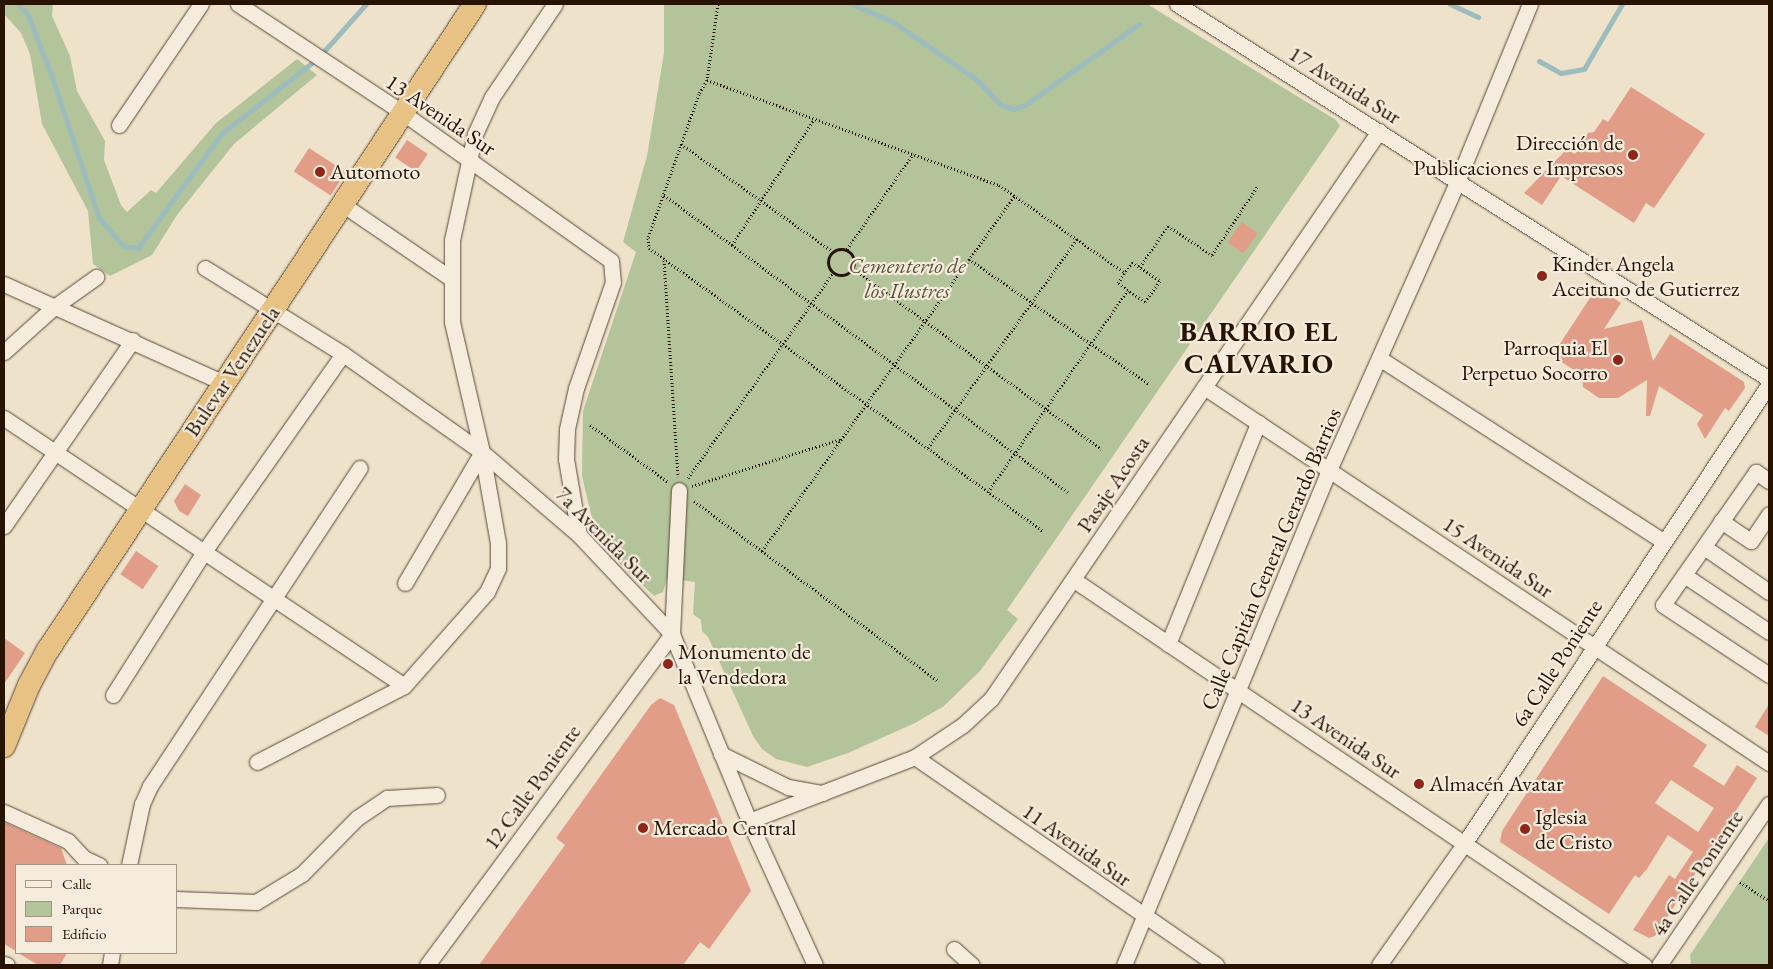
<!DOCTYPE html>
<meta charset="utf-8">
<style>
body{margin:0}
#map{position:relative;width:1773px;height:969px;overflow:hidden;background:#efe2ca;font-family:"EB Garamond",serif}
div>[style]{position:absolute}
.green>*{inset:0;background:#b4c49a}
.stream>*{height:5px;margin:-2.5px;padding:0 2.5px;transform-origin:2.5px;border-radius:2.5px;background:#9cbcbd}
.building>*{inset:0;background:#e19d88;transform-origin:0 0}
.path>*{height:3px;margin-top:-1.5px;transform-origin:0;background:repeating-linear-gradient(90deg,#281301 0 1px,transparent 0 3.5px)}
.path>.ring{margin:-1.5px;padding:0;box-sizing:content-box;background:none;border:3px solid #281301;border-radius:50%}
.roads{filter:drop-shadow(0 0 1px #5a4733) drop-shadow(0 0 1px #5a4733)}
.minor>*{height:15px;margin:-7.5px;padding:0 7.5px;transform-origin:7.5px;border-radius:7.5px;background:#f5ecdd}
.highway>*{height:22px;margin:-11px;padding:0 11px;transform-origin:11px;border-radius:11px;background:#e8c185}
.dots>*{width:14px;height:14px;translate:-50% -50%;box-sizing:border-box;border:2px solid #f5ecdd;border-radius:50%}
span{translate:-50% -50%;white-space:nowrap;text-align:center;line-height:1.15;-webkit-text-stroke:4.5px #f5ecdd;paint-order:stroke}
.street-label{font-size:22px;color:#281301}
.poi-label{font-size:22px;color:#281301}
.right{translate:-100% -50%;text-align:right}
.left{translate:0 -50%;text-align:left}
.park-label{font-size:22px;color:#595137;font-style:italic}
.district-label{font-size:28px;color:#281301;font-weight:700;letter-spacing:1px}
.frame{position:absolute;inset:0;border:5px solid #281301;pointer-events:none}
.legend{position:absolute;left:15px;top:864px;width:162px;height:90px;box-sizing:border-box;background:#f5ecdd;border:1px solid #a39585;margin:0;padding:6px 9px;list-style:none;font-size:15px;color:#281301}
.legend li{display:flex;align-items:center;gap:10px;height:25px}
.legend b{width:25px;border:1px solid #a39585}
</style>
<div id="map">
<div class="green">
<i style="clip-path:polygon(4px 4px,53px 4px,52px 16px,70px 56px,77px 91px,105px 141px,104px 160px,121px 205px,127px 212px,151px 190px,156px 193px,216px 123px,297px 59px,317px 75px,234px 144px,177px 215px,152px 255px,110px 276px,93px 264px,88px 211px,42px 124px,30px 54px,21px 33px,4px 14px)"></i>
<i style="clip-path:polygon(664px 4px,1147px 4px,1336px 120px,1340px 126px,1007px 610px,1018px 619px,980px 671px,944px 706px,915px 723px,848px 753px,807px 767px,776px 759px,762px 749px,753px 736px,708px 637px,702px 631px,701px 620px,693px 614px,695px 582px,667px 578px,663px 592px,654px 596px,613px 557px,594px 527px,582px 476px,583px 411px,636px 252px,623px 242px,647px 156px,664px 53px)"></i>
<i style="clip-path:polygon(1769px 838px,1769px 965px,1691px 965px,1690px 955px)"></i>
</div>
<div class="stream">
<i style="left:18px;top:4px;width:15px;rotate:48deg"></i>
<i style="left:28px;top:15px;width:66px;rotate:68.8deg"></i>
<i style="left:52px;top:77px;width:149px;rotate:71.6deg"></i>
<i style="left:99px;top:218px;width:37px;rotate:49deg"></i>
<i style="left:123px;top:246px;width:15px;rotate:8deg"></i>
<i style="left:138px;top:248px;width:141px;rotate:-53.9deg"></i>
<i style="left:221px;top:134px;width:123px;rotate:-38.1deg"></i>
<i style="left:318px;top:58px;width:72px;rotate:-48.4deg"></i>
<i style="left:852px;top:4px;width:45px;rotate:23.7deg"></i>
<i style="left:893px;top:22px;width:101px;rotate:34.5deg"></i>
<i style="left:976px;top:79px;width:36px;rotate:46deg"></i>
<i style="left:1001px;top:105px;width:14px;rotate:17deg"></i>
<i style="left:1014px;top:109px;width:12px;rotate:-20deg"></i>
<i style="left:1025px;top:105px;width:140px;rotate:-35.4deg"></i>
<i style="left:1450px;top:4px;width:31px;rotate:25deg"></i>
<i style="left:1539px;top:61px;width:25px;rotate:29deg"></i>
<i style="left:1561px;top:73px;width:23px;rotate:-10deg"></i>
<i style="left:1584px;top:69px;width:75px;rotate:-59.7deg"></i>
</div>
<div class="building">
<i style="clip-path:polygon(1631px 87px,1705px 134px,1654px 208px,1646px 203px,1634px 223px,1561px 176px,1542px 205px,1524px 193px,1567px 149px,1575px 154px,1588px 133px,1594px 132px,1603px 119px,1608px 122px)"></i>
<i style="left:407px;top:140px;width:25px;height:21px;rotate:34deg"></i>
<i style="left:309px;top:148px;width:44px;height:28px;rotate:33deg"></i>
<i style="left:1242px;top:222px;width:19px;height:25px;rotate:35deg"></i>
<i style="clip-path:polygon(1597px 287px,1621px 303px,1604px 329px,1642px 320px,1653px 361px,1670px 334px,1744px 382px,1745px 388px,1729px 411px,1725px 408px,1705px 439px,1697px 424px,1703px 415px,1659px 386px,1650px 416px,1646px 416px,1647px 380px,1618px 398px,1599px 398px,1583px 387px,1582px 375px,1552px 356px)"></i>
<i style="clip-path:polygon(185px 484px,201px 495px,188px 516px,179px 511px,174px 501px)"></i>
<i style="left:136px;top:551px;width:27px;height:28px;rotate:34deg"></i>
<i style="clip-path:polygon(4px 638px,25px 653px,4px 684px)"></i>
<i style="clip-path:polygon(evenodd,1603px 676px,1707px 745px,1693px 766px,1724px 786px,1737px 765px,1757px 778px,1655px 936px,1649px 938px,1633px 930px,1669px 875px,1675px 879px,1693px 852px,1668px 835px,1647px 869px,1639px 878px,1635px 875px,1609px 914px,1500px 842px,1502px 831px,1603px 676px,1671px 780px,1714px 808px,1698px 832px,1655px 803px,1671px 780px)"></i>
<i style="clip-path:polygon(660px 698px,674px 705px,751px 891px,709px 949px,700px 942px,683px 965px,479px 965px,565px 845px,556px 838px,651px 705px)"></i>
<i style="clip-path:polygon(1769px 704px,1769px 736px,1755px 727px)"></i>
<i style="clip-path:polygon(4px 822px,61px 848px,67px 865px,16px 865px,16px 951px,4px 944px)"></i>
<i style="clip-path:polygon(18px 953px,67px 953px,60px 965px,38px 965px)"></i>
</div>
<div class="path">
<i style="left:718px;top:4px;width:77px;rotate:98.2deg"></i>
<i style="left:707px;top:80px;width:16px;rotate:120deg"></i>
<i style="left:699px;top:94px;width:153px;rotate:109.5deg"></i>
<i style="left:648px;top:238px;width:10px;rotate:84deg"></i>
<i style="left:649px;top:248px;width:485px;rotate:35.7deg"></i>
<i style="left:707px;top:80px;width:310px;rotate:19.8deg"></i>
<i style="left:999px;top:185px;width:154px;rotate:34.9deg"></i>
<i style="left:681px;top:144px;width:185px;rotate:35.3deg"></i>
<i style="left:664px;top:195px;width:503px;rotate:36.35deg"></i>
<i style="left:732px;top:245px;width:150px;rotate:-56.9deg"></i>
<i class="ring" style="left:828px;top:249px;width:23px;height:23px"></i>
<i style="left:847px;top:249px;width:116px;rotate:-55.2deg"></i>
<i style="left:969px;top:259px;width:219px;rotate:34.8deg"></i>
<i style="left:664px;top:260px;width:217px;rotate:86.3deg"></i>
<i style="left:1132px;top:262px;width:34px;rotate:34deg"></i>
<i style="left:1160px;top:281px;width:26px;rotate:126deg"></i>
<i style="left:1145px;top:302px;width:33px;rotate:-145deg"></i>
<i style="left:1118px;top:283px;width:25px;rotate:-56deg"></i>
<i style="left:1140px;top:267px;width:50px;rotate:-55.7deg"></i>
<i style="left:1168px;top:226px;width:53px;rotate:33.4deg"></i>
<i style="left:1212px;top:255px;width:82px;rotate:-56.5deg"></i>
<i style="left:852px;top:268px;width:308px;rotate:36deg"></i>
<i style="left:590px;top:425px;width:97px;rotate:36.2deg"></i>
<i style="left:928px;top:448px;width:257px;rotate:-54.5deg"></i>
<i style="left:688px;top:478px;width:251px;rotate:-54.7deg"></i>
<i style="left:692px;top:486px;width:156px;rotate:-17.5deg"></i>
<i style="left:988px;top:492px;width:246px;rotate:-55.3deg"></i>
<i style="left:694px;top:501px;width:302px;rotate:36.4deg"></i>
<i style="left:762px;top:551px;width:437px;rotate:-54.6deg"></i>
<i style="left:1740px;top:882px;width:35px;rotate:33deg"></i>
</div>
<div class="roads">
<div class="minor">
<i style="left:238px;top:4px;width:198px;rotate:33.4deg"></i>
<i style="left:403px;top:113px;width:255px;rotate:35.4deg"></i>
<i style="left:611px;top:261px;width:21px;rotate:85deg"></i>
<i style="left:613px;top:282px;width:112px;rotate:109.2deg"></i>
<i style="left:576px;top:388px;width:42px;rotate:102.4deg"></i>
<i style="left:567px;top:429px;width:30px;rotate:92deg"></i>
<i style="left:566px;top:459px;width:77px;rotate:80.3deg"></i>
<i style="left:1177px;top:4px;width:701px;rotate:32.35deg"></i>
<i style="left:119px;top:125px;width:146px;rotate:-55.9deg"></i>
<i style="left:342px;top:204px;width:133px;rotate:34.3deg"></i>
<i style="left:205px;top:268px;width:163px;rotate:31.9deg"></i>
<i style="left:343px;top:354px;width:170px;rotate:35.2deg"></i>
<i style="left:482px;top:452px;width:128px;rotate:40.6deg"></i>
<i style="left:579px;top:535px;width:136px;rotate:46.8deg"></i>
<i style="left:672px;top:634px;width:202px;rotate:67.6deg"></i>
<i style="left:749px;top:821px;width:158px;rotate:65.4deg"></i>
<i style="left:4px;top:284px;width:241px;rotate:24.2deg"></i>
<i style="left:4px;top:352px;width:67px;rotate:-42deg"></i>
<i style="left:54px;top:307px;width:52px;rotate:-35.5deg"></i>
<i style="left:1379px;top:358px;width:338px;rotate:32.8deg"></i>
<i style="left:1204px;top:387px;width:679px;rotate:33.64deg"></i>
<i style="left:4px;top:418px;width:481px;rotate:33.8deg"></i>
<i style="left:1769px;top:481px;width:16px;rotate:-145deg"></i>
<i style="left:1756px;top:472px;width:162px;rotate:125deg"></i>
<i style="left:1663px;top:605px;width:127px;rotate:33.4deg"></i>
<i style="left:1721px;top:521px;width:36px;rotate:34deg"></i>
<i style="left:1751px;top:541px;width:32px;rotate:-56deg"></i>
<i style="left:4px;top:526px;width:226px;rotate:-55.3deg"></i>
<i style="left:1704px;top:547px;width:79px;rotate:34.7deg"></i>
<i style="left:1684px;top:575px;width:102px;rotate:33.8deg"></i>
<i style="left:1074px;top:580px;width:688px;rotate:34.04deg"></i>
<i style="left:405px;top:583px;width:152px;rotate:-59.6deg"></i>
<i style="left:1168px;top:644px;width:239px;rotate:-67.8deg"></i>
<i style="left:113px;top:695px;width:168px;rotate:-57.6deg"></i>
<i style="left:203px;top:553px;width:243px;rotate:-54.9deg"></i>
<i style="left:721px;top:754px;width:75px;rotate:26.2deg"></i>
<i style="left:788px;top:787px;width:35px;rotate:10deg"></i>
<i style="left:915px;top:757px;width:366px;rotate:34.6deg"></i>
<i style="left:257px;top:762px;width:165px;rotate:-27.3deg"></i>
<i style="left:404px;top:686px;width:125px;rotate:-48.6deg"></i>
<i style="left:487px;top:592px;width:26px;rotate:-65deg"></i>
<i style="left:498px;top:568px;width:25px;rotate:-90deg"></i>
<i style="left:498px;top:543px;width:92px;rotate:-100deg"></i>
<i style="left:482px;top:452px;width:133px;rotate:-103deg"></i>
<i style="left:452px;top:322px;width:82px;rotate:-90deg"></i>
<i style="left:452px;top:240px;width:108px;rotate:-77.8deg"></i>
<i style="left:475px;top:134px;width:41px;rotate:-65.3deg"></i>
<i style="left:492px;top:97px;width:112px;rotate:-55.9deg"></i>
<i style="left:4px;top:812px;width:70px;rotate:24.4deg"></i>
<i style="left:68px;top:841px;width:23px;rotate:47deg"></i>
<i style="left:84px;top:858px;width:17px;rotate:25deg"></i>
<i style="left:749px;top:821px;width:178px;rotate:-21.1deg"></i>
<i style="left:915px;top:757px;width:58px;rotate:-33.7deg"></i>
<i style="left:963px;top:725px;width:38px;rotate:-43deg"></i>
<i style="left:991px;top:699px;width:688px;rotate:-55.66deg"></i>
<i style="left:129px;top:865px;width:62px;rotate:-78deg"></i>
<i style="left:142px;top:804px;width:20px;rotate:-66deg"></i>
<i style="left:150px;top:786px;width:381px;rotate:-56.6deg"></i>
<i style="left:176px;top:899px;width:80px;rotate:2.1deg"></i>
<i style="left:256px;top:902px;width:54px;rotate:-31.3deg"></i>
<i style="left:302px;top:874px;width:78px;rotate:-45.5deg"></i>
<i style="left:357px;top:818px;width:36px;rotate:-34deg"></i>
<i style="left:387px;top:798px;width:50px;rotate:-3.4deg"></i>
<i style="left:954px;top:949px;width:24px;rotate:42deg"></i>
<i style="left:4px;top:964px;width:3px;rotate:18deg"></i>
<i style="left:110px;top:965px;width:12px;rotate:-81deg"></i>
<i style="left:427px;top:965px;width:412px;rotate:-53.5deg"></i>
<i style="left:672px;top:634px;width:144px;rotate:-87.2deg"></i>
<i style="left:1124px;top:965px;width:536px;rotate:-67.5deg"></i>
<i style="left:1329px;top:470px;width:315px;rotate:-66deg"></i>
<i style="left:1457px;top:182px;width:192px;rotate:-67.7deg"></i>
<i style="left:1379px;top:965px;width:148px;rotate:-54.9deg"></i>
<i style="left:1464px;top:844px;width:552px;rotate:-56.45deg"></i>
<i style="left:1659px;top:965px;width:195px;rotate:-55.7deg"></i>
</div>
<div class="highway">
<i style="left:4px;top:746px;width:66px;rotate:-67.7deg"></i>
<i style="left:29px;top:685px;width:40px;rotate:-62deg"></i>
<i style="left:48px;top:650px;width:774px;rotate:-56.54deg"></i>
</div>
</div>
<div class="dots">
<i style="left:1633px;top:155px;background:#8f2418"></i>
<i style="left:320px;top:172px;background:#8f2418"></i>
<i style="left:1542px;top:276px;background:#8f2418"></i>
<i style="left:1618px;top:360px;background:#8f2418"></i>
<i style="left:668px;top:664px;background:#8f2418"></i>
<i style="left:1419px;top:784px;background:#8f2418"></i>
<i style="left:643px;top:828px;background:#8f2418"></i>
<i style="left:1525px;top:829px;background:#8f2418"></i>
</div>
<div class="street-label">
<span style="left:1345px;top:85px;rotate:32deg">17 Avenida Sur</span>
<span style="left:441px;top:115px;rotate:34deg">13 Avenida Sur</span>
<span style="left:232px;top:371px;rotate:-56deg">Bulevar Venezuela</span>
<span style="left:1113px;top:484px;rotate:-56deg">Pasaje Acosta</span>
<span style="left:604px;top:535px;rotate:45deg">7a Avenida Sur</span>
<span style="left:1498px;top:557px;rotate:34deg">15 Avenida Sur</span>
<span style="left:1271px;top:559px;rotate:-67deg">Calle Capitán General Gerardo Barrios</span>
<span style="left:1557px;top:663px;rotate:-57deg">6a Calle Poniente</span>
<span style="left:1346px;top:738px;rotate:34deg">13 Avenida Sur</span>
<span style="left:532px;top:787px;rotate:-54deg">12 Calle Poniente</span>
<span style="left:1077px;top:845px;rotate:35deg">11 Avenida Sur</span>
<span style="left:1697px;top:873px;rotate:-56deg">4a Calle Poniente</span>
</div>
<div class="poi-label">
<span class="right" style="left:1623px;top:155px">Dirección de<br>Publicaciones e Impresos</span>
<span class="left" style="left:330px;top:172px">Automoto</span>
<span class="left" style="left:1552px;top:276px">Kinder Angela<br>Aceituno de Gutierrez</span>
<span class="right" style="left:1608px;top:360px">Parroquia El<br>Perpetuo Socorro</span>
<span class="left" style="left:678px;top:664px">Monumento de<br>la Vendedora</span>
<span class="left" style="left:1429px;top:784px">Almacén Avatar</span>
<span class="left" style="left:1535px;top:829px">Iglesia<br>de Cristo</span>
<span class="left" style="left:653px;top:828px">Mercado Central</span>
</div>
<div class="park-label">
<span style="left:907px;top:278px">Cementerio de<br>los Ilustres</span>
</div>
<div class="district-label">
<span style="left:1259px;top:347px">BARRIO EL<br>CALVARIO</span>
</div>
<div class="frame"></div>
<ul class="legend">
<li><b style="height:6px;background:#f5ecdd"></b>Calle</li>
<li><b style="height:14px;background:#b4c49a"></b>Parque</li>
<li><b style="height:14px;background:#e19d88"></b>Edificio</li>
</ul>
</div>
